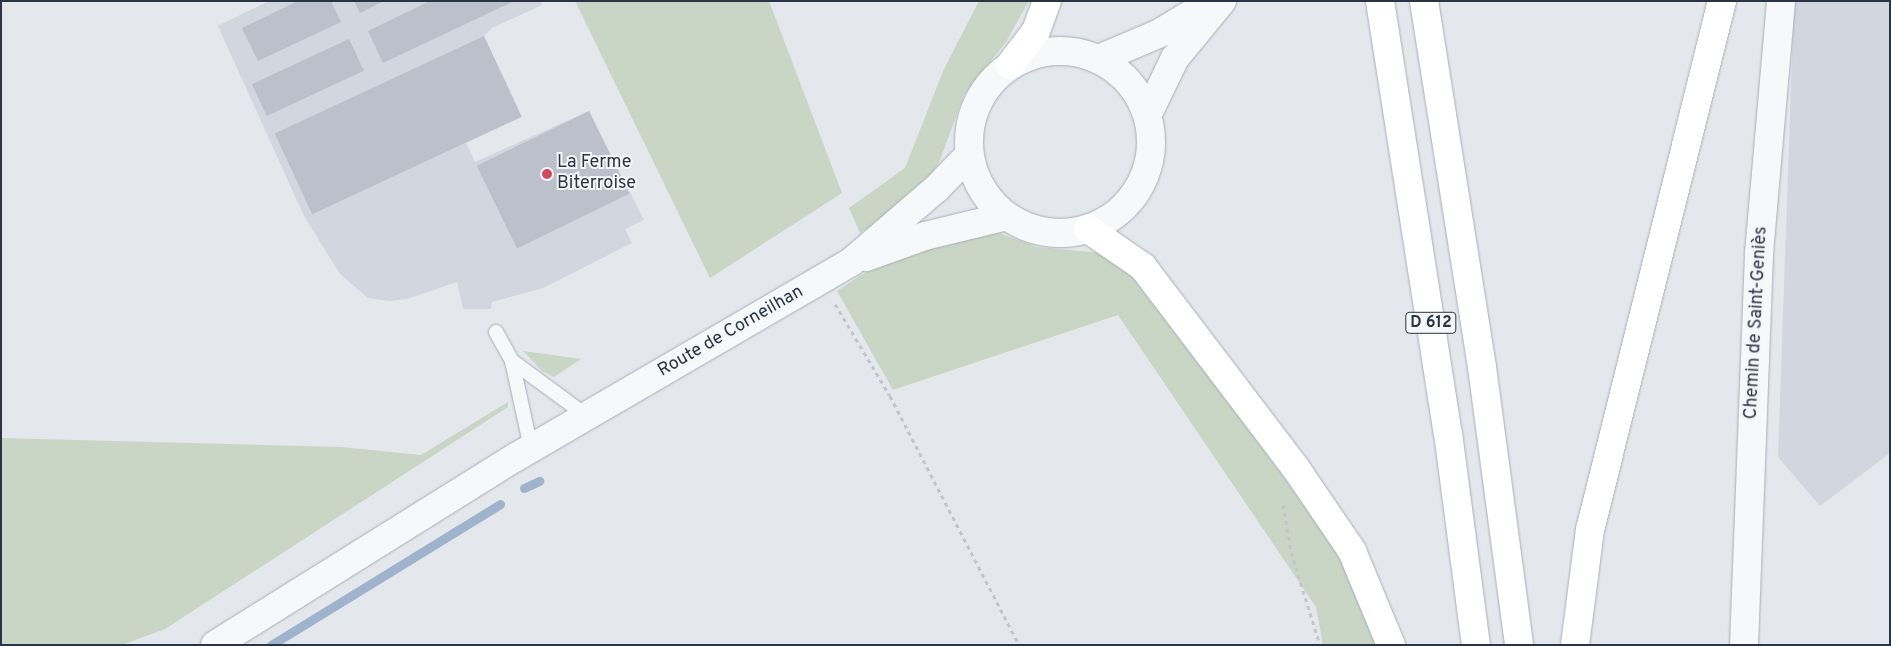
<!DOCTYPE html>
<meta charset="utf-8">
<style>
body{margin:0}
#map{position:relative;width:1891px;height:646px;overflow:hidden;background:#e4e7ec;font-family:Overpass,sans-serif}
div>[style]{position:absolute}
.built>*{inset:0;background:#d2d6de}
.green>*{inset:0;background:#c9d6c5}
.stream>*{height:9px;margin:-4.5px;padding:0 4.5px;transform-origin:4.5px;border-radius:4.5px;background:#9fb4cc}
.building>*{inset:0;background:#bbc0ca;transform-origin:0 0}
.path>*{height:3px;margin-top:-1.5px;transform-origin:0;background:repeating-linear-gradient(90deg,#c2c5cb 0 4px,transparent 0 8px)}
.roads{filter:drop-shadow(0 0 1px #a9aeb7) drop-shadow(0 0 1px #a9aeb7)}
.service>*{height:14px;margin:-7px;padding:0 7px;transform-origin:7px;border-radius:7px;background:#f7f8fa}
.minor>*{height:28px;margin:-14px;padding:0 14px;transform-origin:14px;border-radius:14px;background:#f7f8fa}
.tertiary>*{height:28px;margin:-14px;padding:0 14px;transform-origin:14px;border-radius:14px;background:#f7f8fa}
.tertiary>.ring{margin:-14px;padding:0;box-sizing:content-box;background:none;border:28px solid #f7f8fa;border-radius:50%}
.trunk>*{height:28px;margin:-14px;padding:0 14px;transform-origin:14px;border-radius:14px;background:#fff}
.dots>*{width:14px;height:14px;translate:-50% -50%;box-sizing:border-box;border:2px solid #f4f6f9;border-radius:50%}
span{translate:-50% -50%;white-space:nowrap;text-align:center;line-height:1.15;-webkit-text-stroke:4px #f4f6f9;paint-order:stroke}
.shield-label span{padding:1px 4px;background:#f4f6f9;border:1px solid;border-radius:4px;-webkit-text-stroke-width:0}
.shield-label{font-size:16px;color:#2b3445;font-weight:700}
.poi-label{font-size:18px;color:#2b3445}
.left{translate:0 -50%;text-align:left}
.street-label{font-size:18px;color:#2b3445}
.frame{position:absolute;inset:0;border:2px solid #2b3445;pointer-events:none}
</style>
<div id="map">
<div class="built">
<i style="clip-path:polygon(269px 1px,541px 1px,542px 5px,492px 28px,484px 36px,522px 117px,466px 143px,475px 162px,589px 111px,644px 220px,625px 229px,632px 243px,543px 288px,492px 302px,491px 309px,463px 309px,457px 282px,407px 299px,391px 301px,368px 298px,340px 274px,304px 216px,218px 26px)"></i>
<i style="clip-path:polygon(1794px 1px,1890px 1px,1890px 453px,1820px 506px,1778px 457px)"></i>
</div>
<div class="green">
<i style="clip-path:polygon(575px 1px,769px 1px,842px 193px,710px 278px)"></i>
<i style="clip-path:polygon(979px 1px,1029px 1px,1006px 42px,964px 95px,940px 160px,932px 175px,894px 211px,860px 233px,849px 208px,905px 168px,944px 69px)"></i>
<i style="clip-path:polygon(996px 232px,1037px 247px,1102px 253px,1148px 288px,1348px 567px,1381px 645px,1323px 645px,1316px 607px,1118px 315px,893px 390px,837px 291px,866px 272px,929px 247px)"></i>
<i style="clip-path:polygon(523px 351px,581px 359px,554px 377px,542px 371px)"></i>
<i style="clip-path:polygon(508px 402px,508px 407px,165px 629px,122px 645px,1px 645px,1px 438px,342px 447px,421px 455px)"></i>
</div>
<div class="stream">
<i style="left:524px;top:488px;width:17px;rotate:-25deg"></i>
<i style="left:271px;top:645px;width:269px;rotate:-31.6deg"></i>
</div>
<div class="building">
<i style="clip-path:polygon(298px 1px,331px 1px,341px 22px,258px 61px,242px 28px)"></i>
<i style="clip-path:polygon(354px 1px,384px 1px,360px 13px)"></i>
<i style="clip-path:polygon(430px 1px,514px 1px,383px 63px,368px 31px)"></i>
<i style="left:484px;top:36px;width:89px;height:231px;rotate:65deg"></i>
<i style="left:349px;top:39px;width:35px;height:107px;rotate:65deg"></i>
<i style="left:589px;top:111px;width:92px;height:125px;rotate:64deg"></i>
</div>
<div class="path">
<i style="left:835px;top:304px;width:107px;rotate:59.1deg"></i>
<i style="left:890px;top:396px;width:280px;rotate:62.6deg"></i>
<i style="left:1283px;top:505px;width:48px;rotate:80.3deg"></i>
<i style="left:1291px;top:552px;width:97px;rotate:72.7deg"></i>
</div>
<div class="roads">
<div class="service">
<i style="left:496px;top:332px;width:33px;rotate:61deg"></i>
<i style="left:512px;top:361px;width:93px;rotate:36.3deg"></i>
<i style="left:512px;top:361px;width:89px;rotate:77.7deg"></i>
</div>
<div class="minor">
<i style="left:1744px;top:645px;width:392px;rotate:-87.8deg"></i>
<i style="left:1759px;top:253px;width:253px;rotate:-85deg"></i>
</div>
<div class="tertiary">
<i class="ring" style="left:969px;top:51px;width:154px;height:154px"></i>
<i style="left:1099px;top:59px;width:64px;rotate:-23deg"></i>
<i style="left:1158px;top:34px;width:64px;rotate:-31deg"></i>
<i style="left:1148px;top:114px;width:62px;rotate:-64.3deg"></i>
<i style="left:1175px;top:58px;width:74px;rotate:-50.5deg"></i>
<i style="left:866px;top:257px;width:63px;rotate:-19.6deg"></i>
<i style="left:925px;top:236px;width:84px;rotate:-13.7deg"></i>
<i style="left:215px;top:645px;width:355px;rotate:-32deg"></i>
<i style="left:516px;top:457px;width:388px;rotate:-30.2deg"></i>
<i style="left:851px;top:262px;width:112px;rotate:-40.7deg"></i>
<i style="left:936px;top:189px;width:47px;rotate:-45.9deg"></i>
</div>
<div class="trunk">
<i style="left:1380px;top:1px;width:437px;rotate:81.1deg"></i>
<i style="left:1448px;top:433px;width:214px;rotate:82.5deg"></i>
<i style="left:1424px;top:1px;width:371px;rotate:81deg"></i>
<i style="left:1482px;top:367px;width:280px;rotate:82.4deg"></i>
<i style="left:1010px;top:65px;width:43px;rotate:-52.6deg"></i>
<i style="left:1036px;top:31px;width:32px;rotate:-70deg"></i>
<i style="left:1088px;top:229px;width:67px;rotate:34.6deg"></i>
<i style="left:1143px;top:267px;width:251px;rotate:52.8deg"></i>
<i style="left:1295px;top:467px;width:102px;rotate:55.8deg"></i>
<i style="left:1352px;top:551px;width:102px;rotate:67.5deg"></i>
<i style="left:1575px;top:645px;width:116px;rotate:-82.6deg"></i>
<i style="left:1590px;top:530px;width:545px;rotate:-75.99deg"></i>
</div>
</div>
<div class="dots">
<i style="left:547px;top:174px;background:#d1495b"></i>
</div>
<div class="shield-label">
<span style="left:1431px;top:323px">D 612</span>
</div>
<div class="poi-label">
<span class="left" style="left:557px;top:174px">La Ferme<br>Biterroise</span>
</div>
<div class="street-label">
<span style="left:1757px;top:323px;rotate:-87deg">Chemin de Saint-Geniès</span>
<span style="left:731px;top:332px;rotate:-30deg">Route de Corneilhan</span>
</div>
<div class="frame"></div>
</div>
